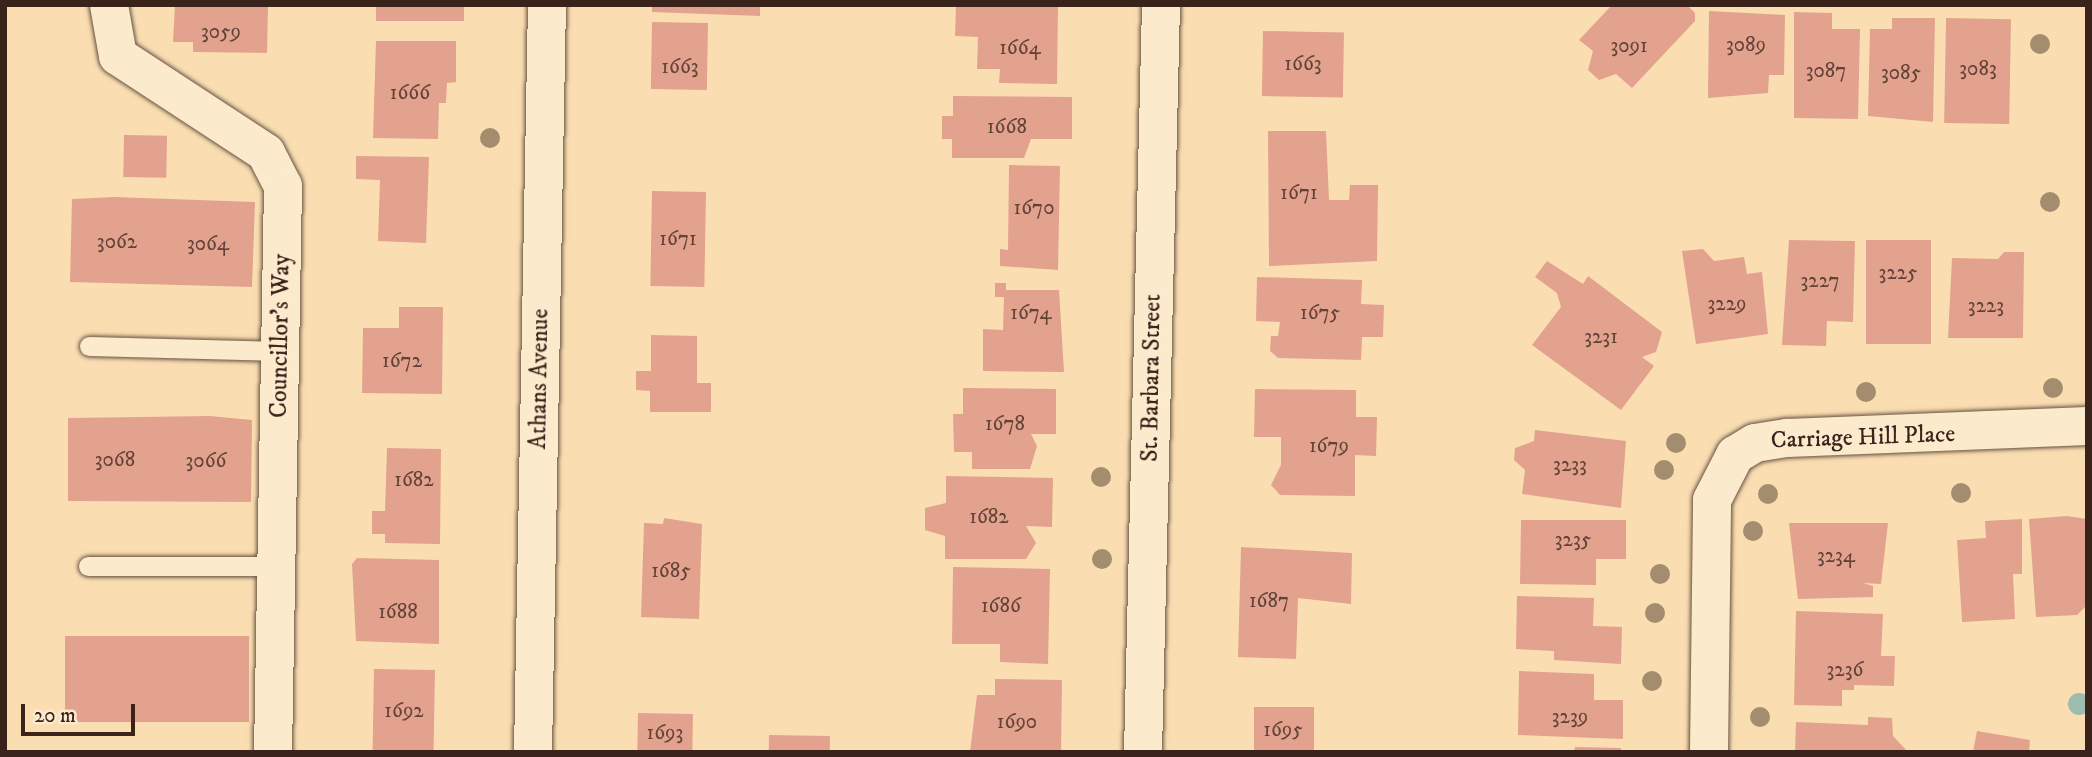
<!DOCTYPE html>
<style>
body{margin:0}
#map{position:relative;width:2092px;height:757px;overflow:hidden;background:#fadeb2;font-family:"IM FELL DW Pica",serif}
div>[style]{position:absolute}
.water>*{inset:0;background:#9ebcae}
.round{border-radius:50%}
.building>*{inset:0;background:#e2a28e;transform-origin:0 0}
.roads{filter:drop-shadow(0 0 2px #695241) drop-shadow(0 0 2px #695241)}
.lane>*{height:19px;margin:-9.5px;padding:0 9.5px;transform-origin:9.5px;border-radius:9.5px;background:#fceacd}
.street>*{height:38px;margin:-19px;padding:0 19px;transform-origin:19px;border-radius:19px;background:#fceacd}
.trees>*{width:20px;height:20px;margin:-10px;border-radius:50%;background:#a38d6e}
span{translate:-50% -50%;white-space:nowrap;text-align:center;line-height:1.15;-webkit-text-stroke:6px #fceacd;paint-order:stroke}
.number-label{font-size:21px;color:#634338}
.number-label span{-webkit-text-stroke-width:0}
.street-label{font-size:24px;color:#39231b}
.frame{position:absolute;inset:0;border:7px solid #39231b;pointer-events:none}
.scale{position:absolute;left:21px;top:704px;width:114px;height:32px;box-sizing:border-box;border:4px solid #39231b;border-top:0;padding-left:9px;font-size:21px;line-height:24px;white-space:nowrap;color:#39231b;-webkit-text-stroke:5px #fceacd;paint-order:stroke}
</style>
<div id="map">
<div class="water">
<i class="round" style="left:2068px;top:693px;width:22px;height:22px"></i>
</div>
<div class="building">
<i style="clip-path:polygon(175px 5px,268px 5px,267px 53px,193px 52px,193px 42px,173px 42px)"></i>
<i style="left:376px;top:5px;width:88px;height:16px"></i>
<i style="clip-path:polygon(652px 5px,760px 5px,760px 16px,652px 12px)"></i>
<i style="clip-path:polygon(956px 5px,1058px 5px,1057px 84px,999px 83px,1000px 69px,977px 69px,978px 37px,955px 36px)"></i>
<i style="clip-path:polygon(1612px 5px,1687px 5px,1695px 13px,1695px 21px,1632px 88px,1616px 74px,1599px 80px,1588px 70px,1593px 51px,1579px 40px)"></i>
<i style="clip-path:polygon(1709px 11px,1785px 15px,1784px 75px,1769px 75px,1768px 93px,1708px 98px)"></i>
<i style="clip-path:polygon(1794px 12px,1832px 13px,1832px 29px,1860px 29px,1858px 119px,1794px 118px)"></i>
<i style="clip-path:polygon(1892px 18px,1935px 18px,1933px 122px,1868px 116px,1870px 29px,1892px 29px)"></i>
<i style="left:1946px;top:18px;width:65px;height:105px;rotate:1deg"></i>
<i style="left:652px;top:22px;width:56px;height:67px;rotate:1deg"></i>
<i style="left:1263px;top:31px;width:81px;height:65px;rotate:1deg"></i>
<i style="clip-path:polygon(376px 41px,456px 41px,456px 82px,447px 83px,446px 103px,439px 103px,438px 139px,373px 138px)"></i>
<i style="clip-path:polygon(953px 96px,1072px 97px,1072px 139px,1031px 139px,1024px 158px,952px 158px,952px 139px,942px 139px,942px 116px,953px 116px)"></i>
<i style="clip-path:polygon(1268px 131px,1326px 131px,1329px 200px,1349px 200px,1350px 185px,1378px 185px,1377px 261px,1269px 266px)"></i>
<i style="left:124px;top:135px;width:43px;height:42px;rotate:1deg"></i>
<i style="clip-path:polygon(356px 156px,429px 157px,426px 243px,378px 241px,380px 180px,356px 179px)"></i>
<i style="clip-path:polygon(1009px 165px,1060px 166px,1058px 270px,1000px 266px,1000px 249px,1008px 250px)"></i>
<i style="left:652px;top:191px;width:54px;height:95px;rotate:1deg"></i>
<i style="clip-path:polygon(114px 197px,255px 202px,252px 287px,70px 282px,72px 199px)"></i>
<i style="clip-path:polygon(1789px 240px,1855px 241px,1853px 322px,1827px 321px,1826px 346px,1782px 345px)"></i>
<i style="left:1931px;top:240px;width:104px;height:65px;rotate:90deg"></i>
<i style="clip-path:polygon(1703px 249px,1714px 261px,1744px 257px,1747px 274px,1762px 272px,1768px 334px,1696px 344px,1682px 251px)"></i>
<i style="clip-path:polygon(2004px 252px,2024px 252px,2023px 338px,1948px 338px,1952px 258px,1998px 259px)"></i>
<i style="clip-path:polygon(1547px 261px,1583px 284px,1588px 276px,1662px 332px,1656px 352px,1642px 357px,1654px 366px,1621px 410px,1532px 345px,1561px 307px,1557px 293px,1535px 277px)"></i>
<i style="clip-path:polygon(1257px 277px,1362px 280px,1361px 304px,1384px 305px,1383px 337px,1362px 337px,1361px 360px,1278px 358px,1270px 351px,1271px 336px,1278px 336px,1280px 322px,1256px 321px)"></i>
<i style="clip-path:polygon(995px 283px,1006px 283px,1006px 290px,1059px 290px,1064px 372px,983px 371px,983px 329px,1003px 330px,1004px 297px,995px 297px)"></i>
<i style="clip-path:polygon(399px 307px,443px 307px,442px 394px,362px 393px,363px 328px,399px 328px)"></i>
<i style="clip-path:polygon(651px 335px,697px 336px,697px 383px,711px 383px,711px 412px,650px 412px,650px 391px,636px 390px,636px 371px,651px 371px)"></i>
<i style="clip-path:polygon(963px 388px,1056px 389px,1056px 434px,1031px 434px,1037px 446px,1030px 469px,972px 469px,972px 452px,954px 452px,953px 414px,963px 414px)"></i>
<i style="clip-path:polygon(1255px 389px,1356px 390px,1356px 417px,1377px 417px,1376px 456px,1355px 455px,1355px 496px,1280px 495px,1271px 485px,1281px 465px,1281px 437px,1254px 437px)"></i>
<i style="clip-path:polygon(210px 416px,252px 420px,251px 502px,68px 501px,68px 418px)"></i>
<i style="clip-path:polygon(1535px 430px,1626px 441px,1621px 508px,1522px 494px,1525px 470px,1514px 460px,1515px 448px,1534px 441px)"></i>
<i style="clip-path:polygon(387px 448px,441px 449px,440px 544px,385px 543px,385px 534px,372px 534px,372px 511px,385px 511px)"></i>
<i style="clip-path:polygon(946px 476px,1053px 478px,1052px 527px,1026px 526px,1036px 543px,1026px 559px,945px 559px,945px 536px,925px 530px,925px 508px,946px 503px)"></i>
<i style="clip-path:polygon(2067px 516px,2087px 519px,2086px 606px,2077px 615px,2036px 617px,2029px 519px)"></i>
<i style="clip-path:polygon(664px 518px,702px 524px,699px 619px,641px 617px,644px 523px,663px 524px)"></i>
<i style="clip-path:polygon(2022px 519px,2022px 574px,2013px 574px,2015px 619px,1962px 622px,1957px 540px,1986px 538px,1985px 521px)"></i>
<i style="clip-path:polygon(1521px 520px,1626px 520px,1626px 559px,1596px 559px,1596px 585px,1520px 584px)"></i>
<i style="clip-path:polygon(1789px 523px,1888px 523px,1881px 584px,1863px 583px,1873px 586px,1873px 597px,1798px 599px)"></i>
<i style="clip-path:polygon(1241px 547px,1352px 553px,1351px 604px,1298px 598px,1296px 659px,1238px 657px)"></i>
<i style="clip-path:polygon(357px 558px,439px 560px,439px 644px,356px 641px,352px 564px)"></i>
<i style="clip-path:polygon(953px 567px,1050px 569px,1048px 664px,1000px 662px,1000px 644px,952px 644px)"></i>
<i style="clip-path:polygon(1517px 596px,1594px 598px,1593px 626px,1622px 627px,1621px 664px,1554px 660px,1554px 651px,1516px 649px)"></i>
<i style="clip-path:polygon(1796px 611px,1883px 614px,1881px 656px,1895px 656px,1894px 686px,1854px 685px,1854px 690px,1842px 690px,1842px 706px,1794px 705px)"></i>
<i style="left:65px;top:636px;width:184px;height:86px"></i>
<i style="left:374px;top:669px;width:61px;height:83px;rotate:1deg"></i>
<i style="clip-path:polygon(1519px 671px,1594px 674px,1594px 700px,1623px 700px,1623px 739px,1518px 735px)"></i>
<i style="clip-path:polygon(995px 679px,1062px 680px,1061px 752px,970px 752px,977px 695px,995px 695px)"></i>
<i style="left:1254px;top:707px;width:60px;height:45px"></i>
<i style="left:638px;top:713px;width:55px;height:39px;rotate:1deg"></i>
<i style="clip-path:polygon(1868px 717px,1892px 718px,1893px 736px,1908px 752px,1795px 752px,1796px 722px,1868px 725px)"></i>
<i style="clip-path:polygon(1977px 731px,2030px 740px,2029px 752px,1973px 752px)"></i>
<i style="left:769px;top:735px;width:61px;height:17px;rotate:1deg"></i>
<i style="clip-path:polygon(1575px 747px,1621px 748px,1621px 752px,1574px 752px)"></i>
</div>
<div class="roads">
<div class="lane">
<i style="left:89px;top:346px;width:192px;rotate:1.5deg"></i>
<i style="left:88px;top:566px;width:187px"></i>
</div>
<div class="street">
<i style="left:109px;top:5px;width:52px;rotate:80deg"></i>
<i style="left:118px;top:56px;width:177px;rotate:33.2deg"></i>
<i style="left:266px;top:153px;width:37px;rotate:63deg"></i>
<i style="left:283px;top:186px;width:566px;rotate:91.01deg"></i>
<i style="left:533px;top:752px;width:747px;rotate:-88.93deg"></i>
<i style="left:1143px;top:752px;width:747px;rotate:-88.62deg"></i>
<i style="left:1709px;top:752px;width:252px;rotate:-89.3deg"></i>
<i style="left:1712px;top:500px;width:51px;rotate:-62.9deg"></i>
<i style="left:1735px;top:455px;width:23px;rotate:-31deg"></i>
<i style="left:1755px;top:443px;width:33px;rotate:-9deg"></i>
<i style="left:1788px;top:438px;width:299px;rotate:-2.3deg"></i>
</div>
</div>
<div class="trees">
<i style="left:2040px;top:44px"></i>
<i style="left:490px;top:138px"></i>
<i style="left:2050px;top:202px"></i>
<i style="left:2053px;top:388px"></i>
<i style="left:1866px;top:392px"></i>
<i style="left:1676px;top:443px"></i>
<i style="left:1664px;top:470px"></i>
<i style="left:1101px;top:477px"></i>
<i style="left:1961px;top:493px"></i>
<i style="left:1768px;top:494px"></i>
<i style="left:1753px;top:531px"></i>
<i style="left:1102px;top:559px"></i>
<i style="left:1660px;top:574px"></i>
<i style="left:1655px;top:613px"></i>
<i style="left:1652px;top:681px"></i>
<i style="left:1760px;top:717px"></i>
</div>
<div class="number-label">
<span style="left:221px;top:32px">3059</span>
<span style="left:1746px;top:45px">3089</span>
<span style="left:1629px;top:46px">3091</span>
<span style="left:1020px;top:48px">1664</span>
<span style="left:1303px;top:64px">1663</span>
<span style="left:680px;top:67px">1663</span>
<span style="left:1978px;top:69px">3083</span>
<span style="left:1826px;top:71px">3087</span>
<span style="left:1901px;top:73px">3085</span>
<span style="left:410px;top:93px">1666</span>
<span style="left:1007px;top:127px">1668</span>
<span style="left:1299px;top:193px">1671</span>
<span style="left:1034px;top:208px">1670</span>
<span style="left:678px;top:239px">1671</span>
<span style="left:117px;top:242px">3062</span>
<span style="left:208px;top:244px">3064</span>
<span style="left:1898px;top:273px">3225</span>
<span style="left:1820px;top:281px">3227</span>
<span style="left:1727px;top:304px">3229</span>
<span style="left:1986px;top:306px">3223</span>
<span style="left:1031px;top:313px">1674</span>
<span style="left:1320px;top:313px">1675</span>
<span style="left:1601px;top:337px">3231</span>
<span style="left:402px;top:361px">1672</span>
<span style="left:1005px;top:424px">1678</span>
<span style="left:1329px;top:446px">1679</span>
<span style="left:115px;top:460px">3068</span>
<span style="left:206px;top:461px">3066</span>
<span style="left:1570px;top:465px">3233</span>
<span style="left:414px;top:480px">1682</span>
<span style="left:989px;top:517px">1682</span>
<span style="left:1573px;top:540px">3235</span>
<span style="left:1836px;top:556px">3234</span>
<span style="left:671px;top:571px">1685</span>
<span style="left:1269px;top:601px">1687</span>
<span style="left:1001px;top:606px">1686</span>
<span style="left:398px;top:612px">1688</span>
<span style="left:1845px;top:670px">3236</span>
<span style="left:404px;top:711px">1692</span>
<span style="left:1570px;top:717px">3239</span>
<span style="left:1017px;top:722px">1690</span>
<span style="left:1283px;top:730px">1695</span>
<span style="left:665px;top:733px">1693</span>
</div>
<div class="street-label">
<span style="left:281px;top:336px;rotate:-89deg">Councillor's Way</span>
<span style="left:1152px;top:378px;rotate:-89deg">St. Barbara Street</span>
<span style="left:540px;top:379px;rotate:-89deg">Athans Avenue</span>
<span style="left:1863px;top:438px;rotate:-2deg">Carriage Hill Place</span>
</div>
<div class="frame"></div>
<div class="scale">20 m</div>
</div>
